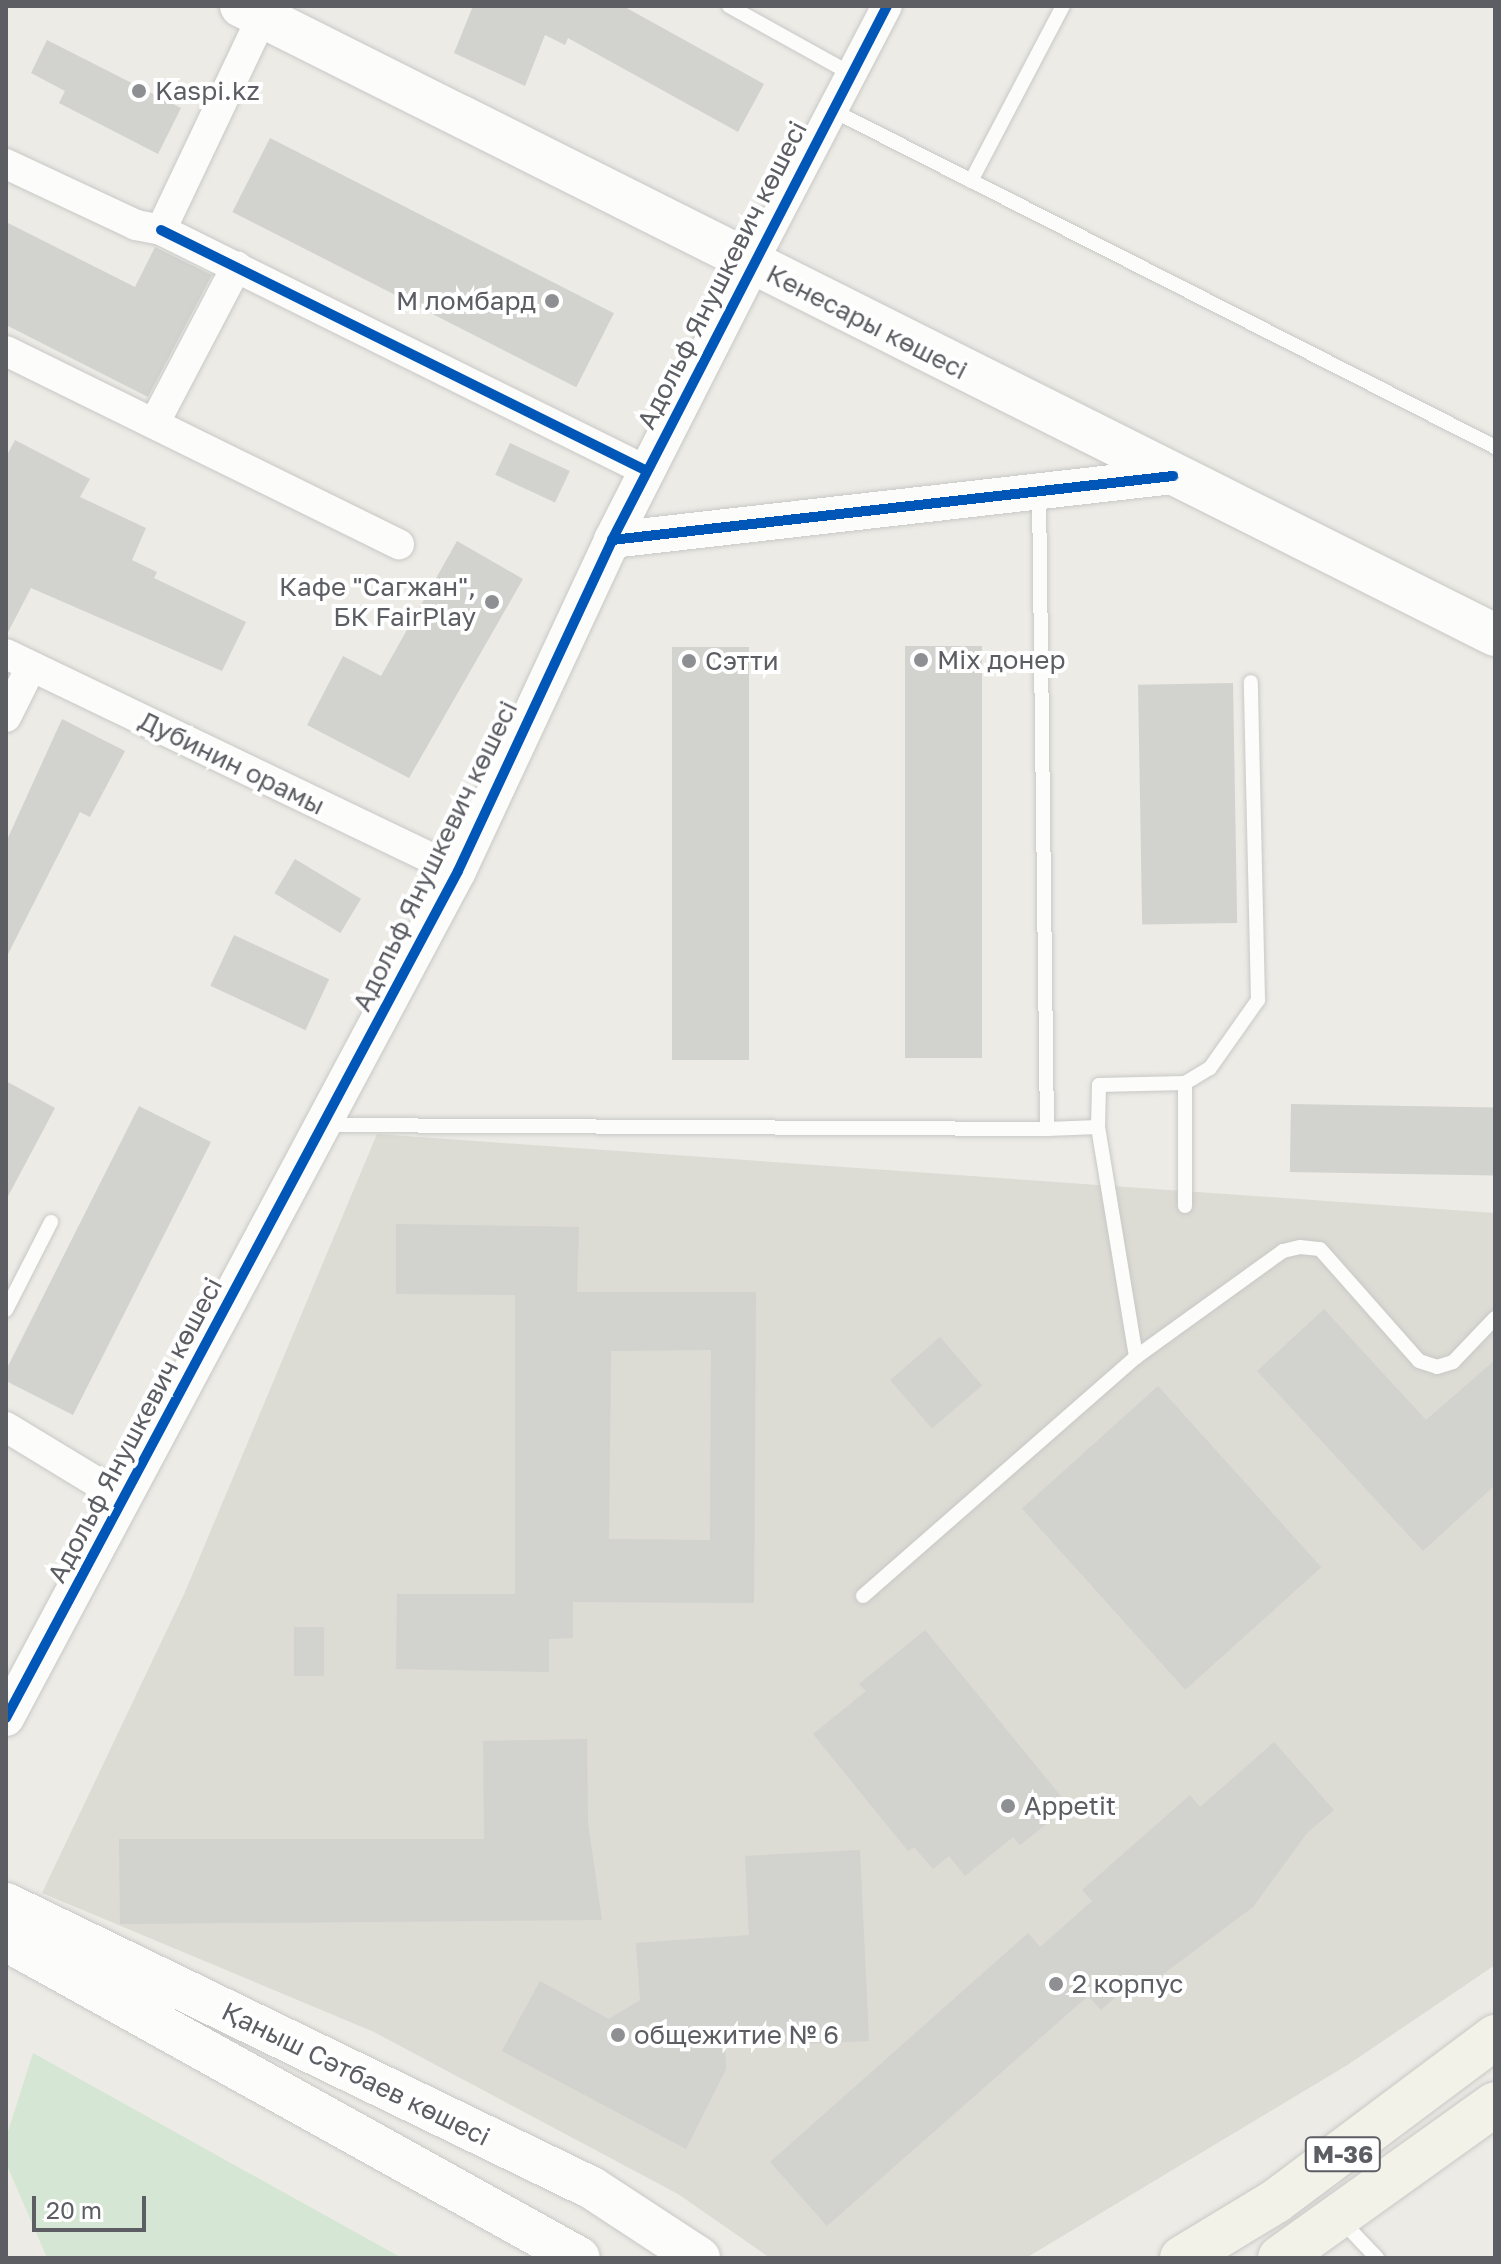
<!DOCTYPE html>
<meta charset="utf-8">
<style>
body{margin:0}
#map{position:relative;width:1501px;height:2264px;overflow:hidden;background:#ecebe6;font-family:"Golos Text",sans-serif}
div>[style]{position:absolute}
.education>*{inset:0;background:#dcdbd4}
.green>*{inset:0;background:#d5e7d4}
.building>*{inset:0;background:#d2d2cf;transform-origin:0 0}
.roads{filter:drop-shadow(0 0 2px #c8c8c6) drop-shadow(0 0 2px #c8c8c6)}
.service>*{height:14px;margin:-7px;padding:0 7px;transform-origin:7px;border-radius:7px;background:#fcfcfb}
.minor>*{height:30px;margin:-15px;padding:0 15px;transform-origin:15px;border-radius:15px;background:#fcfcfb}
.tertiary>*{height:36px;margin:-18px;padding:0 18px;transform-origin:18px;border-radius:18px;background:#fcfcfb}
.secondary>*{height:42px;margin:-21px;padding:0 21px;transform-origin:21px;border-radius:21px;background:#fcfcfb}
.primary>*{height:44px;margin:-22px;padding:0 22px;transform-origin:22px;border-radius:22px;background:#f2f2e8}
.cycleway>*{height:10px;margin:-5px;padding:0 5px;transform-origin:5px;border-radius:5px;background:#0057b8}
.dots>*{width:22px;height:22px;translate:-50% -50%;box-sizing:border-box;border:4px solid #fff;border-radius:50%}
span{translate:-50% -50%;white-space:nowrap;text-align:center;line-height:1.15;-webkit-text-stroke:8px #fff;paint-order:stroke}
.shield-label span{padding:2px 6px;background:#fff;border:2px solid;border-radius:6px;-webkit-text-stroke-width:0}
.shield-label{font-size:24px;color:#5c5e64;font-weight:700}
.poi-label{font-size:26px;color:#5c5e64}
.left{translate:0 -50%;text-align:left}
.right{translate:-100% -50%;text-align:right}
.street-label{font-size:26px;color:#5c5e64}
.frame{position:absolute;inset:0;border:8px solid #5c5e64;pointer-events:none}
.scale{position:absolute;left:32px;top:2196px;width:114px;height:36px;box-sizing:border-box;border:4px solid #5c5e64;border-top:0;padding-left:10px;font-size:24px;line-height:28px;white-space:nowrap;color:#5c5e64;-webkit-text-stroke:6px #fff;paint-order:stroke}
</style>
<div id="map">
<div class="education">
<i style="clip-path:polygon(377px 1134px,1495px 1213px,1495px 1965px,1349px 2064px,1026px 2258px,770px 2258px,678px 2194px,374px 2032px,42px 1893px,185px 1592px)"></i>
</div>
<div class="green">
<i style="clip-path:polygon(33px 2053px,402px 2258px,47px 2258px,6px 2163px,6px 2138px)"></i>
</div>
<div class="building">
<i style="clip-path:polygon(473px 6px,623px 6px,764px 84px,738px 132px,568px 38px,565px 45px,545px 35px,525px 86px,454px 53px)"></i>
<i style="clip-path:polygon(47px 40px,181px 108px,158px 154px,59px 103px,65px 91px,31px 73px)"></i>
<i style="left:270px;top:138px;width:386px;height:83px;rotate:27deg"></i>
<i style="clip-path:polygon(6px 222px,135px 287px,155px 247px,212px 275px,148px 397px,6px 325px)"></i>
<i style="clip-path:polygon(15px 440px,90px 479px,80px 497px,146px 528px,132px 560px,157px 572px,154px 578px,246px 622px,222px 671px,31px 588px,6px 636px,6px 457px)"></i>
<i style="left:510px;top:443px;width:66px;height:35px;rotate:25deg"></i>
<i style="clip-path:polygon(457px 541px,523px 579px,409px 778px,307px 725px,343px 656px,381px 676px)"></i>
<i style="left:905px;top:646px;width:77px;height:412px"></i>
<i style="left:672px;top:647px;width:77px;height:413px"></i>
<i style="left:1233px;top:683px;width:240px;height:95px;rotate:89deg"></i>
<i style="clip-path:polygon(62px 719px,125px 751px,90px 817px,80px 812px,6px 958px,6px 842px)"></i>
<i style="left:295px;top:859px;width:77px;height:40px;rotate:31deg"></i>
<i style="left:234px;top:935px;width:105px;height:56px;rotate:25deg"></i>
<i style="clip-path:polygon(6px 1081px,55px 1108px,6px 1200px)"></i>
<i style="left:1291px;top:1104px;width:204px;height:68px;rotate:1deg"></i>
<i style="clip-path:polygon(139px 1106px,211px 1142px,73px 1415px,6px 1381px,6px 1370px)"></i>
<i style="clip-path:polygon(evenodd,396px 1224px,579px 1227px,577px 1292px,756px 1292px,754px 1603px,573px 1602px,573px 1638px,549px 1639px,549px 1672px,396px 1669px,397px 1594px,515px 1594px,515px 1295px,396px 1294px,396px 1224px,711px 1350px,710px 1540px,609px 1539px,611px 1351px,711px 1350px)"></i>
<i style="clip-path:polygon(1324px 1309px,1426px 1420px,1495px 1360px,1495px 1485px,1423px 1551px,1257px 1371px)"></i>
<i style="left:940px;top:1337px;width:64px;height:66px;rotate:49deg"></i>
<i style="left:1158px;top:1386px;width:244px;height:183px;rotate:48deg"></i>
<i style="left:324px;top:1627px;width:49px;height:30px;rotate:90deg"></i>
<i style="clip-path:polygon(925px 1630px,1069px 1806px,1020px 1845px,1013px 1837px,965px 1876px,949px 1856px,933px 1869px,914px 1847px,908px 1851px,813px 1734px,866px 1691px,859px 1684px)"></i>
<i style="clip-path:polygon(587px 1739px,588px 1823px,602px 1920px,120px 1924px,119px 1839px,484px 1839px,483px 1741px)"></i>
<i style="clip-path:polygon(1274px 1742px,1334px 1810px,1307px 1833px,1253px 1907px,1154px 1981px,1128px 1986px,1101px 2010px,1088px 1996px,827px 2226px,770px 2162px,1028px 1933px,1040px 1947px,1092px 1901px,1082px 1890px,1190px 1795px,1200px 1807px)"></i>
<i style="clip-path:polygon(860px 1850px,869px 2041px,725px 2047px,726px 2069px,686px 2149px,502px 2051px,540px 1981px,609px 2019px,640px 2000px,636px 1943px,749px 1935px,745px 1856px)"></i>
</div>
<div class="roads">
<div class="service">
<i style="left:729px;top:6px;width:140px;rotate:29.1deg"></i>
<i style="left:832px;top:110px;width:744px;rotate:26.94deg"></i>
<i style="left:971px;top:181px;width:198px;rotate:-62.3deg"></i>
<i style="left:1185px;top:1083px;width:123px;rotate:90deg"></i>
<i style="left:327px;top:1125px;width:720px;rotate:0.32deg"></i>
<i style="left:1047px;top:1129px;width:638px;rotate:-90.72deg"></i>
<i style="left:1098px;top:1127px;width:233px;rotate:80.6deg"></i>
<i style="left:1136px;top:1357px;width:181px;rotate:-35.8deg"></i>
<i style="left:1283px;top:1251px;width:17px;rotate:-13deg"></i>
<i style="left:1300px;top:1247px;width:20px;rotate:6deg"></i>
<i style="left:1320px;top:1249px;width:149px;rotate:48.5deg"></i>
<i style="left:1419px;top:1361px;width:19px;rotate:18deg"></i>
<i style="left:1437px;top:1367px;width:17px;rotate:-17deg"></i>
<i style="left:1453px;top:1362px;width:61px;rotate:-46.3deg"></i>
<i style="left:1047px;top:1129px;width:51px;rotate:-2.2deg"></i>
<i style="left:1098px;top:1127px;width:42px;rotate:-88.6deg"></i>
<i style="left:1099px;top:1085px;width:86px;rotate:-1.3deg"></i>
<i style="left:1185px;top:1083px;width:29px;rotate:-31deg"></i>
<i style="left:1210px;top:1068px;width:83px;rotate:-54.8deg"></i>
<i style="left:1258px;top:1000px;width:318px;rotate:-91.3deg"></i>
<i style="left:6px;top:1310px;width:99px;rotate:-62.9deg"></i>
<i style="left:863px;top:1596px;width:363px;rotate:-41.2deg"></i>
<i style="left:1340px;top:2219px;width:54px;rotate:46.5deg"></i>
</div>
<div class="minor">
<i style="left:6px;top:164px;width:144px;rotate:25.1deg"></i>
<i style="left:136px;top:225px;width:25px;rotate:11deg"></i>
<i style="left:161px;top:230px;width:236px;rotate:-64.6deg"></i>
<i style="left:161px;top:230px;width:542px;rotate:26.38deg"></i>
<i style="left:752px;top:264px;width:291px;rotate:-62.4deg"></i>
<i style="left:6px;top:351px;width:438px;rotate:26.2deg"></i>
<i style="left:155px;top:422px;width:176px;rotate:-62.3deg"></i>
<i style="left:6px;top:654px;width:501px;rotate:25.65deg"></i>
<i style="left:6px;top:717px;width:56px;rotate:-63.4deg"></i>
<i style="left:6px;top:1427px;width:137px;rotate:31.3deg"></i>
</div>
<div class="tertiary">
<i style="left:612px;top:540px;width:565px;rotate:-6.51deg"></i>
<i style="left:6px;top:1718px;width:960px;rotate:-61.91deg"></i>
<i style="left:458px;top:871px;width:365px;rotate:-65deg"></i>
<i style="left:612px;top:540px;width:309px;rotate:-63.1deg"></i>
</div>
<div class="secondary">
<i style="left:241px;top:6px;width:1403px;rotate:26.64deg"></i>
<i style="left:6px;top:1904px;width:651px;rotate:25.86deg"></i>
<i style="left:592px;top:2188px;width:128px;rotate:33.2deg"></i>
<i style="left:6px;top:1940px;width:655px;rotate:29.03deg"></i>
</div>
<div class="primary">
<i style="left:1182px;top:2258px;width:110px;rotate:-31.2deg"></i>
<i style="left:1276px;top:2201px;width:274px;rotate:-36.8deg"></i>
<i style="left:1280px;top:2258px;width:264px;rotate:-35.6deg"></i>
</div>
</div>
<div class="cycleway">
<i style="left:161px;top:230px;width:542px;rotate:26.38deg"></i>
<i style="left:612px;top:540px;width:565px;rotate:-6.51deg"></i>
<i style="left:6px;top:1718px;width:960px;rotate:-61.91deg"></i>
<i style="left:458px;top:871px;width:365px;rotate:-65deg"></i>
<i style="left:612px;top:540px;width:601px;rotate:-62.75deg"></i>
</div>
<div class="dots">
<i style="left:139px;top:91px;background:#8e8f92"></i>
<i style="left:552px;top:301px;background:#8e8f92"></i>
<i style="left:492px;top:602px;background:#8e8f92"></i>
<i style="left:921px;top:660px;background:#8e8f92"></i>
<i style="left:689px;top:661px;background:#8e8f92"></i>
<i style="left:1008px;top:1806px;background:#8e8f92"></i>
<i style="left:1056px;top:1984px;background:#8e8f92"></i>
<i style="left:618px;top:2035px;background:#8e8f92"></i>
</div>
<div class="shield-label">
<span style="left:1343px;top:2154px">M-36</span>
</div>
<div class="poi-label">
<span class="left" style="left:155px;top:91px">Kaspi.kz</span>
<span class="right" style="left:536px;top:301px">М ломбард</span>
<span class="right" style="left:476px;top:602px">Кафе "Сагжан",<br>БК FairPlay</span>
<span class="left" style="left:937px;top:660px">Mix донер</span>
<span class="left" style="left:705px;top:661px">Сэтти</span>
<span class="left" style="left:1024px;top:1806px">Appetit</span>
<span class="left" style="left:1072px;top:1984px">2 корпус</span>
<span class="left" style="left:634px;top:2035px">общежитие № 6</span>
</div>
<div class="street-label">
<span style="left:722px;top:275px;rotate:-63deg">Адольф Янушкевич көшесі</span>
<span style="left:867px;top:322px;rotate:27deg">Кенесары көшесі</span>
<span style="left:232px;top:763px;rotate:26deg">Дубинин орамы</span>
<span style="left:435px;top:856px;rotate:-64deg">Адольф Янушкевич көшесі</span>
<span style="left:135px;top:1430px;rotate:-62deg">Адольф Янушкевич көшесі</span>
<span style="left:356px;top:2074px;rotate:26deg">Қаныш Сәтбаев көшесі</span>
</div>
<div class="frame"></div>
<div class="scale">20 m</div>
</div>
